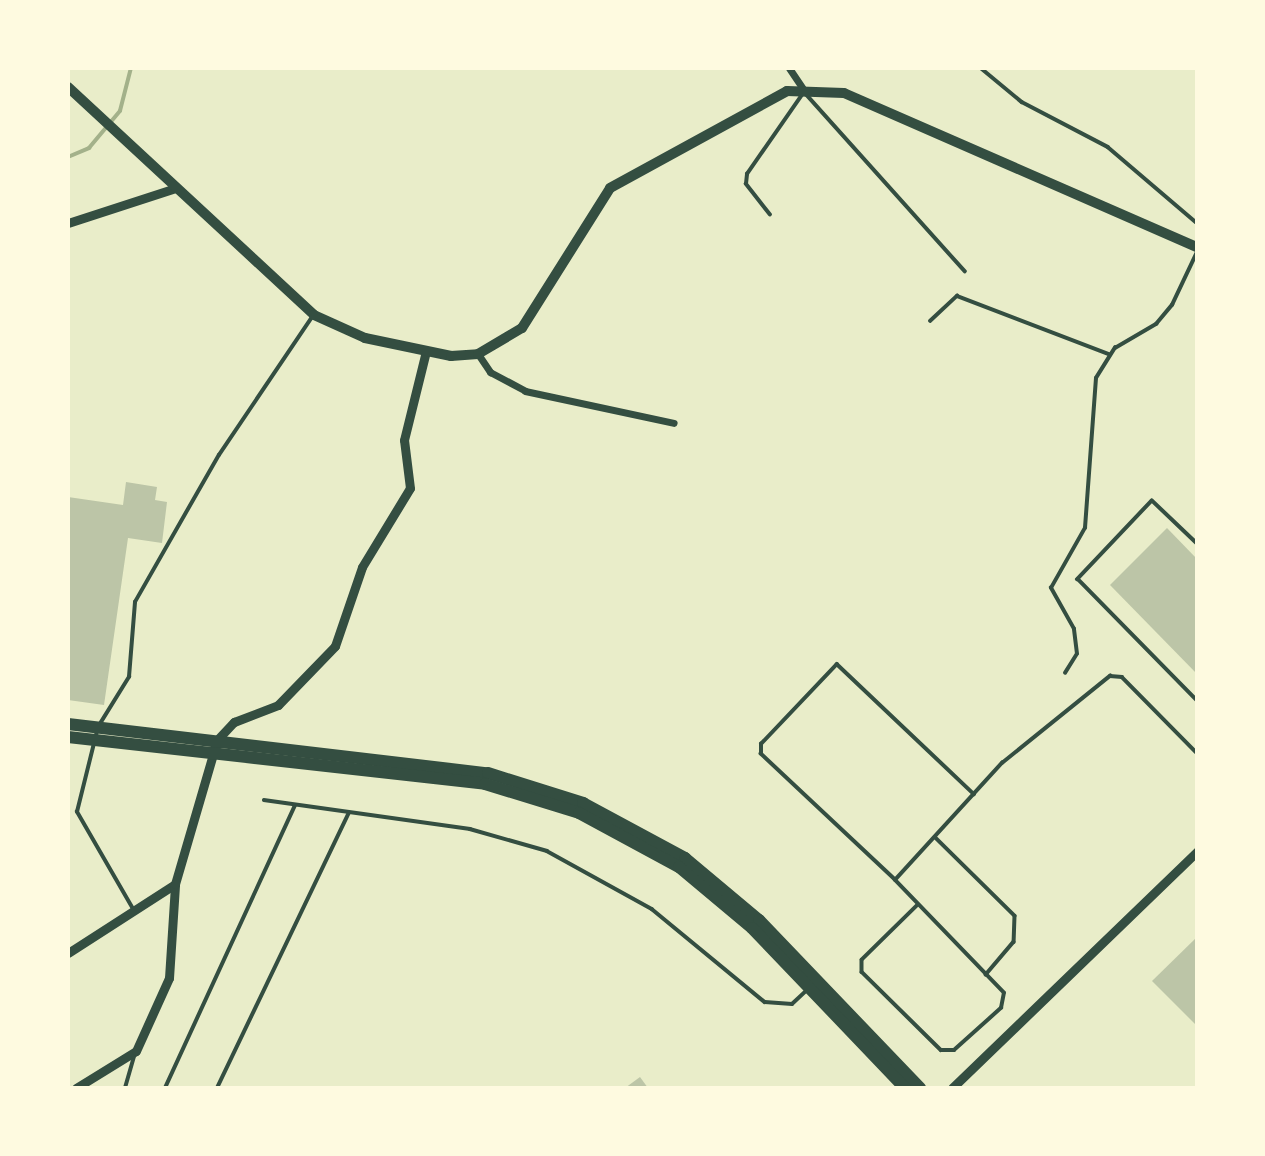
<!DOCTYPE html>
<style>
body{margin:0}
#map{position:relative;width:1265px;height:1156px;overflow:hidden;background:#e9edc9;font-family:Rubik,sans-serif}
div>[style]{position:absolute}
.stream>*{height:3.5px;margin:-1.75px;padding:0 1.75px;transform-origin:1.75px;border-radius:1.75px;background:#a3b18a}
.building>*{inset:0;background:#bcc5a7}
.service>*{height:3.5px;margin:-1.75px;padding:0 1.75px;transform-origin:1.75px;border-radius:1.75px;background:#344e41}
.minor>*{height:7px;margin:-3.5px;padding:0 3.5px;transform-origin:3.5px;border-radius:3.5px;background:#344e41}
.tertiary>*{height:9px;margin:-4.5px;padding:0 4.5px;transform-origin:4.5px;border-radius:4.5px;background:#344e41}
.secondary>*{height:10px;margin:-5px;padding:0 5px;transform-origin:5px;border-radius:5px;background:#344e41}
.trunk>*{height:12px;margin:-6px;padding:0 6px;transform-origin:6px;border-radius:6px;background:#344e41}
span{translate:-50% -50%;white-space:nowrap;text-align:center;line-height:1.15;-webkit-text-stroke:5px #fefae0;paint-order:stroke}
.frame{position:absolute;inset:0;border:70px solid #fefae0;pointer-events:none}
</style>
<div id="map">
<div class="stream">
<i style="left:68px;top:157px;width:23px;rotate:-23deg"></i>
<i style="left:89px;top:148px;width:48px;rotate:-50deg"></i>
<i style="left:120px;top:111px;width:44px;rotate:-75.7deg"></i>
</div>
<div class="building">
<i style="clip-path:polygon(126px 482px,157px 487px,155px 500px,167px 502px,162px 543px,128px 538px,104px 705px,68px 700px,68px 497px,123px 505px)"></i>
<i style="clip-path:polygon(1167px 528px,1197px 559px,1197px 674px,1110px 585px)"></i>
<i style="clip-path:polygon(1197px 937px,1197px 1026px,1152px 981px)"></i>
<i style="clip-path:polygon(640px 1077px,648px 1088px,625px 1088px)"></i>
</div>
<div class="service">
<i style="left:981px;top:68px;width:53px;rotate:39.7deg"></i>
<i style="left:1022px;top:102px;width:97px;rotate:27.6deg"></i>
<i style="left:1108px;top:147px;width:117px;rotate:40.5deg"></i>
<i style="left:806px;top:94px;width:238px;rotate:48.1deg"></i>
<i style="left:770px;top:215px;width:39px;rotate:-128deg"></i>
<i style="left:746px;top:184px;width:10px;rotate:-84deg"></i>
<i style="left:747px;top:174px;width:96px;rotate:-55.2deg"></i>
<i style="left:930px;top:321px;width:37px;rotate:-43deg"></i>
<i style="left:957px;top:296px;width:163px;rotate:20.9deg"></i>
<i style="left:1197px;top:544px;width:62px;rotate:-136.3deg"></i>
<i style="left:1152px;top:501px;width:108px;rotate:133.5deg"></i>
<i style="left:1078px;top:579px;width:170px;rotate:45.5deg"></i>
<i style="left:1065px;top:673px;width:22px;rotate:-58deg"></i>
<i style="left:1077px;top:654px;width:25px;rotate:-97deg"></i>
<i style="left:1074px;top:629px;width:47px;rotate:-119.3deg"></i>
<i style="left:1051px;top:588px;width:69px;rotate:-60.5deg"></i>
<i style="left:1085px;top:528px;width:150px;rotate:-85.8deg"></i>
<i style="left:1096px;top:378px;width:36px;rotate:-58deg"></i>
<i style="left:1115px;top:348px;width:48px;rotate:-30.3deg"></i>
<i style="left:1156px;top:324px;width:25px;rotate:-50deg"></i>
<i style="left:1172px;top:305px;width:59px;rotate:-64.7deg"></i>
<i style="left:264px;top:800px;width:208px;rotate:8deg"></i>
<i style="left:470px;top:829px;width:80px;rotate:15.9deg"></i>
<i style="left:547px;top:851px;width:120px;rotate:28.9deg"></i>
<i style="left:652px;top:909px;width:146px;rotate:39.5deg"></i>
<i style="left:765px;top:1002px;width:27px;rotate:4deg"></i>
<i style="left:792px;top:1004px;width:22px;rotate:-43deg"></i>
<i style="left:935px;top:837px;width:112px;rotate:44.6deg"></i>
<i style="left:1015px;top:916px;width:26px;rotate:92deg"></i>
<i style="left:1014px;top:942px;width:43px;rotate:130.3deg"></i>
<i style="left:895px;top:880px;width:159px;rotate:-47.6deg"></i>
<i style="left:1002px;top:763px;width:139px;rotate:-38.9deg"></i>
<i style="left:1110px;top:676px;width:12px;rotate:5deg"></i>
<i style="left:1122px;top:677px;width:107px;rotate:45.4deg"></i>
<i style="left:918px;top:905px;width:78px;rotate:135.5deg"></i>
<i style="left:862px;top:960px;width:12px;rotate:90deg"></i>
<i style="left:862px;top:972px;width:111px;rotate:44.6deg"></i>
<i style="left:941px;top:1050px;width:13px"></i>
<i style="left:954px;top:1050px;width:63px;rotate:-41.8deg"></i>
<i style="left:1001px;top:1008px;width:15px;rotate:-79deg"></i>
<i style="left:1004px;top:993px;width:157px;rotate:-134deg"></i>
<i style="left:895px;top:880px;width:184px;rotate:-136.8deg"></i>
<i style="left:761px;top:754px;width:10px;rotate:-90deg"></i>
<i style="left:761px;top:744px;width:110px;rotate:-46.5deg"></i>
<i style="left:837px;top:664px;width:189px;rotate:43.5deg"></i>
<i style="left:133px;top:909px;width:112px;rotate:-120deg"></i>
<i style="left:77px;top:812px;width:88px;rotate:-76.1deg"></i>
<i style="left:98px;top:727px;width:59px;rotate:-58.2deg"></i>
<i style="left:129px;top:677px;width:75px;rotate:-85.4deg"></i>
<i style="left:135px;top:602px;width:169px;rotate:-60.3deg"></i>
<i style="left:219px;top:455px;width:166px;rotate:-56deg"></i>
<i style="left:125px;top:1088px;width:36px;rotate:-74deg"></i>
<i style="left:165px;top:1088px;width:311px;rotate:-65.3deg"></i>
<i style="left:217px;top:1088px;width:305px;rotate:-64.4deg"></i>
<i style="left:674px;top:1088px;width:4px"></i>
</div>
<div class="minor">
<i style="left:789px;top:68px;width:25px;rotate:56deg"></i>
<i style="left:478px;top:354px;width:22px;rotate:56deg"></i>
<i style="left:490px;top:372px;width:40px;rotate:28deg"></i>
<i style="left:525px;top:391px;width:152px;rotate:12.1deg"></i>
</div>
<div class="tertiary">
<i style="left:68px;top:223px;width:114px;rotate:-18deg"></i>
<i style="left:68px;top:953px;width:127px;rotate:-32.8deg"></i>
<i style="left:76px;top:1088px;width:70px;rotate:-31.7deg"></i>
<i style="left:136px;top:1051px;width:80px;rotate:-65.7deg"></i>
<i style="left:169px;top:978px;width:94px;rotate:-86.3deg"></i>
<i style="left:175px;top:884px;width:150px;rotate:-73.7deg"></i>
<i style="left:217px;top:740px;width:25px;rotate:-47deg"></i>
<i style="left:234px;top:722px;width:47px;rotate:-21.1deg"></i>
<i style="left:278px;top:705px;width:82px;rotate:-46deg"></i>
<i style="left:335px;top:646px;width:83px;rotate:-71.1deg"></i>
<i style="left:362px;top:567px;width:92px;rotate:-58.7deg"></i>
<i style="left:410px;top:488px;width:48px;rotate:-97.1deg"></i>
<i style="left:404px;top:440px;width:92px;rotate:-76.1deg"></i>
<i style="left:952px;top:1088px;width:341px;rotate:-44deg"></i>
</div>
<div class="secondary">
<i style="left:68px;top:87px;width:335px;rotate:42.8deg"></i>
<i style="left:314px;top:315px;width:56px;rotate:24.3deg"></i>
<i style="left:365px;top:338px;width:88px;rotate:11.8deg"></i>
<i style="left:451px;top:356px;width:27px;rotate:-4deg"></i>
<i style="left:478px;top:354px;width:51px;rotate:-30.6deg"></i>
<i style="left:522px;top:328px;width:165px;rotate:-57.8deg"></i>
<i style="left:610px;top:188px;width:202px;rotate:-28.7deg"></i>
<i style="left:787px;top:91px;width:57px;rotate:2deg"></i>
<i style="left:844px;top:93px;width:385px;rotate:23.6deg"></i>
</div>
<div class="trunk">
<i style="left:68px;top:724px;width:423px;rotate:6.7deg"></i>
<i style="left:488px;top:773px;width:100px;rotate:17.5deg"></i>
<i style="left:583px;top:803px;width:116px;rotate:28.3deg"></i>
<i style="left:685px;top:858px;width:97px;rotate:40deg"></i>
<i style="left:759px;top:920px;width:233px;rotate:46.2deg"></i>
<i style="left:68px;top:737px;width:420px;rotate:6.4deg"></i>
<i style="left:485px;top:784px;width:98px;rotate:17.1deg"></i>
<i style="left:579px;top:813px;width:114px;rotate:28.4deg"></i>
<i style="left:679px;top:867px;width:95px;rotate:39.9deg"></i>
<i style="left:752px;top:928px;width:221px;rotate:46.3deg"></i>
</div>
<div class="frame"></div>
</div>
